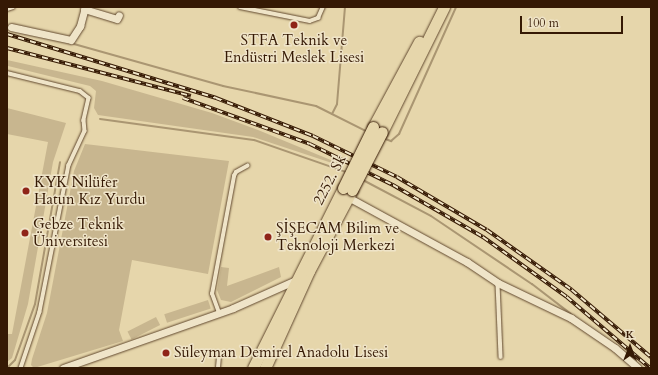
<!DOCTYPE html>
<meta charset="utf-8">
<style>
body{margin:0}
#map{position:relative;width:658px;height:375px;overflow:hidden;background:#e6d6ab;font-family:Cardo,serif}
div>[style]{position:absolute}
.green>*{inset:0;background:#c8b68f;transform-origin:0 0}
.stream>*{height:2px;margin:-1px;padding:0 1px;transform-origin:1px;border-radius:1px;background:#aa9672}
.roads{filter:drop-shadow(0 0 1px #61482e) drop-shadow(0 0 1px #61482e)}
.lane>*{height:3.5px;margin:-1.75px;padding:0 1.75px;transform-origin:1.75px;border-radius:1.75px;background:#efe4c8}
.street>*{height:7px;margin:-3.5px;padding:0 3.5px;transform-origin:3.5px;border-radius:3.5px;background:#efe4c8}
.primary>*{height:11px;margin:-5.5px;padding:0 5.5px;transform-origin:5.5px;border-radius:5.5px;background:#e6d6ab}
.rail>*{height:3.5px;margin-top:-1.75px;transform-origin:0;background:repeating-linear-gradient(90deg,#efe4c8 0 6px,#351904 0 12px);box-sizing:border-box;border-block:1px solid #351904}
.bridges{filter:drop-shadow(0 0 1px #351904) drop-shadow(0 0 1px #351904)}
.primary-bridge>*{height:11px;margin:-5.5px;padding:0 5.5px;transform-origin:5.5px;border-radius:5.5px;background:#e6d6ab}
.dots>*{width:11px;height:11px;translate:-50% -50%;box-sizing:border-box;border:2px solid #efe4c8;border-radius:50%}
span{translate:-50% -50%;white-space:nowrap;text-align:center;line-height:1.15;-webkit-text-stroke:3px #efe4c8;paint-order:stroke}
.poi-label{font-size:15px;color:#351904}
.left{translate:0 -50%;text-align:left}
.street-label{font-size:15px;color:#351904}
.frame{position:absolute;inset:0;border:8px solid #351904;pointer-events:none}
.north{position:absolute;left:610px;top:327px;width:40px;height:40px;-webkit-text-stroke:3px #efe4c8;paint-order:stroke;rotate:0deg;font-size:11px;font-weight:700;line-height:16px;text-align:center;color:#351904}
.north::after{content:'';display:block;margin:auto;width:14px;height:18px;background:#351904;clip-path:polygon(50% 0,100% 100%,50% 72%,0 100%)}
.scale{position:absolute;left:520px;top:16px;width:103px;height:18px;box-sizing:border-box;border:2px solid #351904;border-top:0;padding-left:5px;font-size:12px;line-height:14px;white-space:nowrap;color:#351904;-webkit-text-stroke:3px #efe4c8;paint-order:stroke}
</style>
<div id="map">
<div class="green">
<i style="clip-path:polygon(7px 60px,102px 81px,212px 113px,258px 130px,338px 163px,338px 165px,253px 137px,98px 115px,94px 108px,96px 91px,90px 86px,8px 66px)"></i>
<i style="clip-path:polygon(7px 108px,66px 123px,53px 162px,28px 304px,12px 358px,7px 362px,7px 334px,12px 334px,48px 142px,7px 134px)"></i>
<i style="clip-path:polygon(85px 144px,229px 161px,208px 274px,132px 260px,119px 330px,123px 341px,34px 368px,31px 365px,32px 359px,47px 313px,74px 171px)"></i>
<i style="clip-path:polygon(221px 267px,229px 268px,227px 286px,279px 267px,281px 277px,231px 302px,221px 300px,217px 290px)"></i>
<i style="left:208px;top:300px;width:9px;height:46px;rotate:72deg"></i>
<i style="left:156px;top:317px;width:9px;height:32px;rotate:63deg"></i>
</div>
<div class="stream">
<i style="left:74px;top:44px;width:155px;rotate:15.7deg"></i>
<i style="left:223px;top:86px;width:95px;rotate:12.1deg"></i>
<i style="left:316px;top:106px;width:56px;rotate:26.6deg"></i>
<i style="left:332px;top:114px;width:11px;rotate:-63deg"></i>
<i style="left:337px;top:104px;width:97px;rotate:-85.3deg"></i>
<i style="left:100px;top:119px;width:155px;rotate:7.8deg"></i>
<i style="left:254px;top:140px;width:97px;rotate:19.2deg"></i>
<i style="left:383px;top:138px;width:9px;rotate:21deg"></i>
<i style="left:391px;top:141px;width:11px;rotate:-41deg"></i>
<i style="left:399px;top:134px;width:139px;rotate:-65.8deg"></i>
<i style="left:361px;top:179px;width:79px;rotate:27.9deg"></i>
<i style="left:431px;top:216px;width:122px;rotate:34deg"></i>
<i style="left:532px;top:284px;width:49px;rotate:37.6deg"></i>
<i style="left:7px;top:368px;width:11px;rotate:-45deg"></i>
<i style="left:15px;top:360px;width:59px;rotate:-70.3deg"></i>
<i style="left:35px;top:304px;width:144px;rotate:-80deg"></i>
</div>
<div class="roads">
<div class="lane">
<i style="left:240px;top:7px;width:71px;rotate:11.3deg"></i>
<i style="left:310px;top:21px;width:9px;rotate:-21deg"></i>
<i style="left:318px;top:18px;width:12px;rotate:-66deg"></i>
<i style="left:7px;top:9px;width:6px;rotate:-18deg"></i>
<i style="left:7px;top:73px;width:75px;rotate:13.9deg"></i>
<i style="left:80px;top:91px;width:11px;rotate:38deg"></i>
<i style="left:89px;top:98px;width:23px;rotate:103deg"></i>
<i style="left:84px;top:120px;width:11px;rotate:85deg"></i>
<i style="left:85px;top:131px;width:38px;rotate:115deg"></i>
<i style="left:69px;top:165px;width:150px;rotate:101.2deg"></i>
<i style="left:40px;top:312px;width:59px;rotate:108.7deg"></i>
<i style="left:498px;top:284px;width:73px;rotate:87.6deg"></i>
<i style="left:219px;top:313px;width:20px;rotate:-110deg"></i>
<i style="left:212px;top:294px;width:120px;rotate:-79.4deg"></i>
<i style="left:234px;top:176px;width:4px;rotate:-63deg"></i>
<i style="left:236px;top:172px;width:13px;rotate:-29deg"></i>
<i style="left:218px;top:368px;width:11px;rotate:-85deg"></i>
</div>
<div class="street">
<i style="left:84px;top:9px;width:34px;rotate:17deg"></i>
<i style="left:117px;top:19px;width:4px;rotate:-63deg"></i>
<i style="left:11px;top:27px;width:61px;rotate:12.2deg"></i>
<i style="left:71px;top:40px;width:17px;rotate:-57deg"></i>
<i style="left:80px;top:26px;width:20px;rotate:-75deg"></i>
<i style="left:346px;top:196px;width:138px;rotate:28.6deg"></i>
<i style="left:467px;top:262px;width:37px;rotate:34deg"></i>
<i style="left:498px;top:283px;width:81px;rotate:25.6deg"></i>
<i style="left:571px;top:318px;width:53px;rotate:34.3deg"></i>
<i style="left:615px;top:348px;width:30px;rotate:41deg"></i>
<i style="left:63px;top:368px;width:180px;rotate:-19.4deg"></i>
<i style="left:233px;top:308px;width:69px;rotate:-24deg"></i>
</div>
<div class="primary">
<i style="left:373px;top:127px;width:97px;rotate:-61.6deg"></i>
<i style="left:382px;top:132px;width:140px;rotate:-63.6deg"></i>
<i style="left:253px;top:368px;width:201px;rotate:-63.4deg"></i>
<i style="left:265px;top:368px;width:107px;rotate:-65.6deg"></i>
<i style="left:309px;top:271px;width:92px;rotate:-62deg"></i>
</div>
</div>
<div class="rail">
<i style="left:7px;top:34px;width:219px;rotate:17deg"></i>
<i style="left:216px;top:98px;width:104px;rotate:21.4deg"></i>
<i style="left:313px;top:136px;width:93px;rotate:26deg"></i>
<i style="left:397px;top:177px;width:104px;rotate:30.5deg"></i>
<i style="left:487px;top:230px;width:104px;rotate:35.2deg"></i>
<i style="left:572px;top:290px;width:104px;rotate:40.3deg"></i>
<i style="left:7px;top:48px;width:190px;rotate:14.6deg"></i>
<i style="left:183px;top:98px;width:135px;rotate:19.9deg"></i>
<i style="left:310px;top:144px;width:93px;rotate:26.3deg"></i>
<i style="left:393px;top:185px;width:104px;rotate:30deg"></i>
<i style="left:483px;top:237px;width:103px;rotate:35.5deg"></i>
<i style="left:567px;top:297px;width:109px;rotate:40.5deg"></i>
</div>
<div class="bridges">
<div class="primary-bridge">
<i style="left:343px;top:188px;width:68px;rotate:-63.8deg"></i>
<i style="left:352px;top:190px;width:65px;rotate:-62.7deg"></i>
</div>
</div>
<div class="dots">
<i style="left:294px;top:25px;background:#8f2418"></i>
<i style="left:26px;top:191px;background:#8f2418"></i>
<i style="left:25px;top:233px;background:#8f2418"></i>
<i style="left:268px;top:237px;background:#8f2418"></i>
<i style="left:166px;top:353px;background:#8f2418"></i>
</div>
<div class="poi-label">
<span style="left:294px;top:49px">STFA Teknik ve<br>Endüstri Meslek Lisesi</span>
<span class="left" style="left:34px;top:191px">KYK Nilüfer<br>Hatun Kız Yurdu</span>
<span class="left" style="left:33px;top:233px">Gebze Teknik<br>Üniversitesi</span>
<span class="left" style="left:276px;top:237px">ŞİŞECAM Bilim ve<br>Teknoloji Merkezi</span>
<span class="left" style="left:174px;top:353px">Süleyman Demirel Anadolu Lisesi</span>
</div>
<div class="street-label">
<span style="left:330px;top:180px;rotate:-63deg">2252. Sk</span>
</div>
<div class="frame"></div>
<div class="north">K</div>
<div class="scale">100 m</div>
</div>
